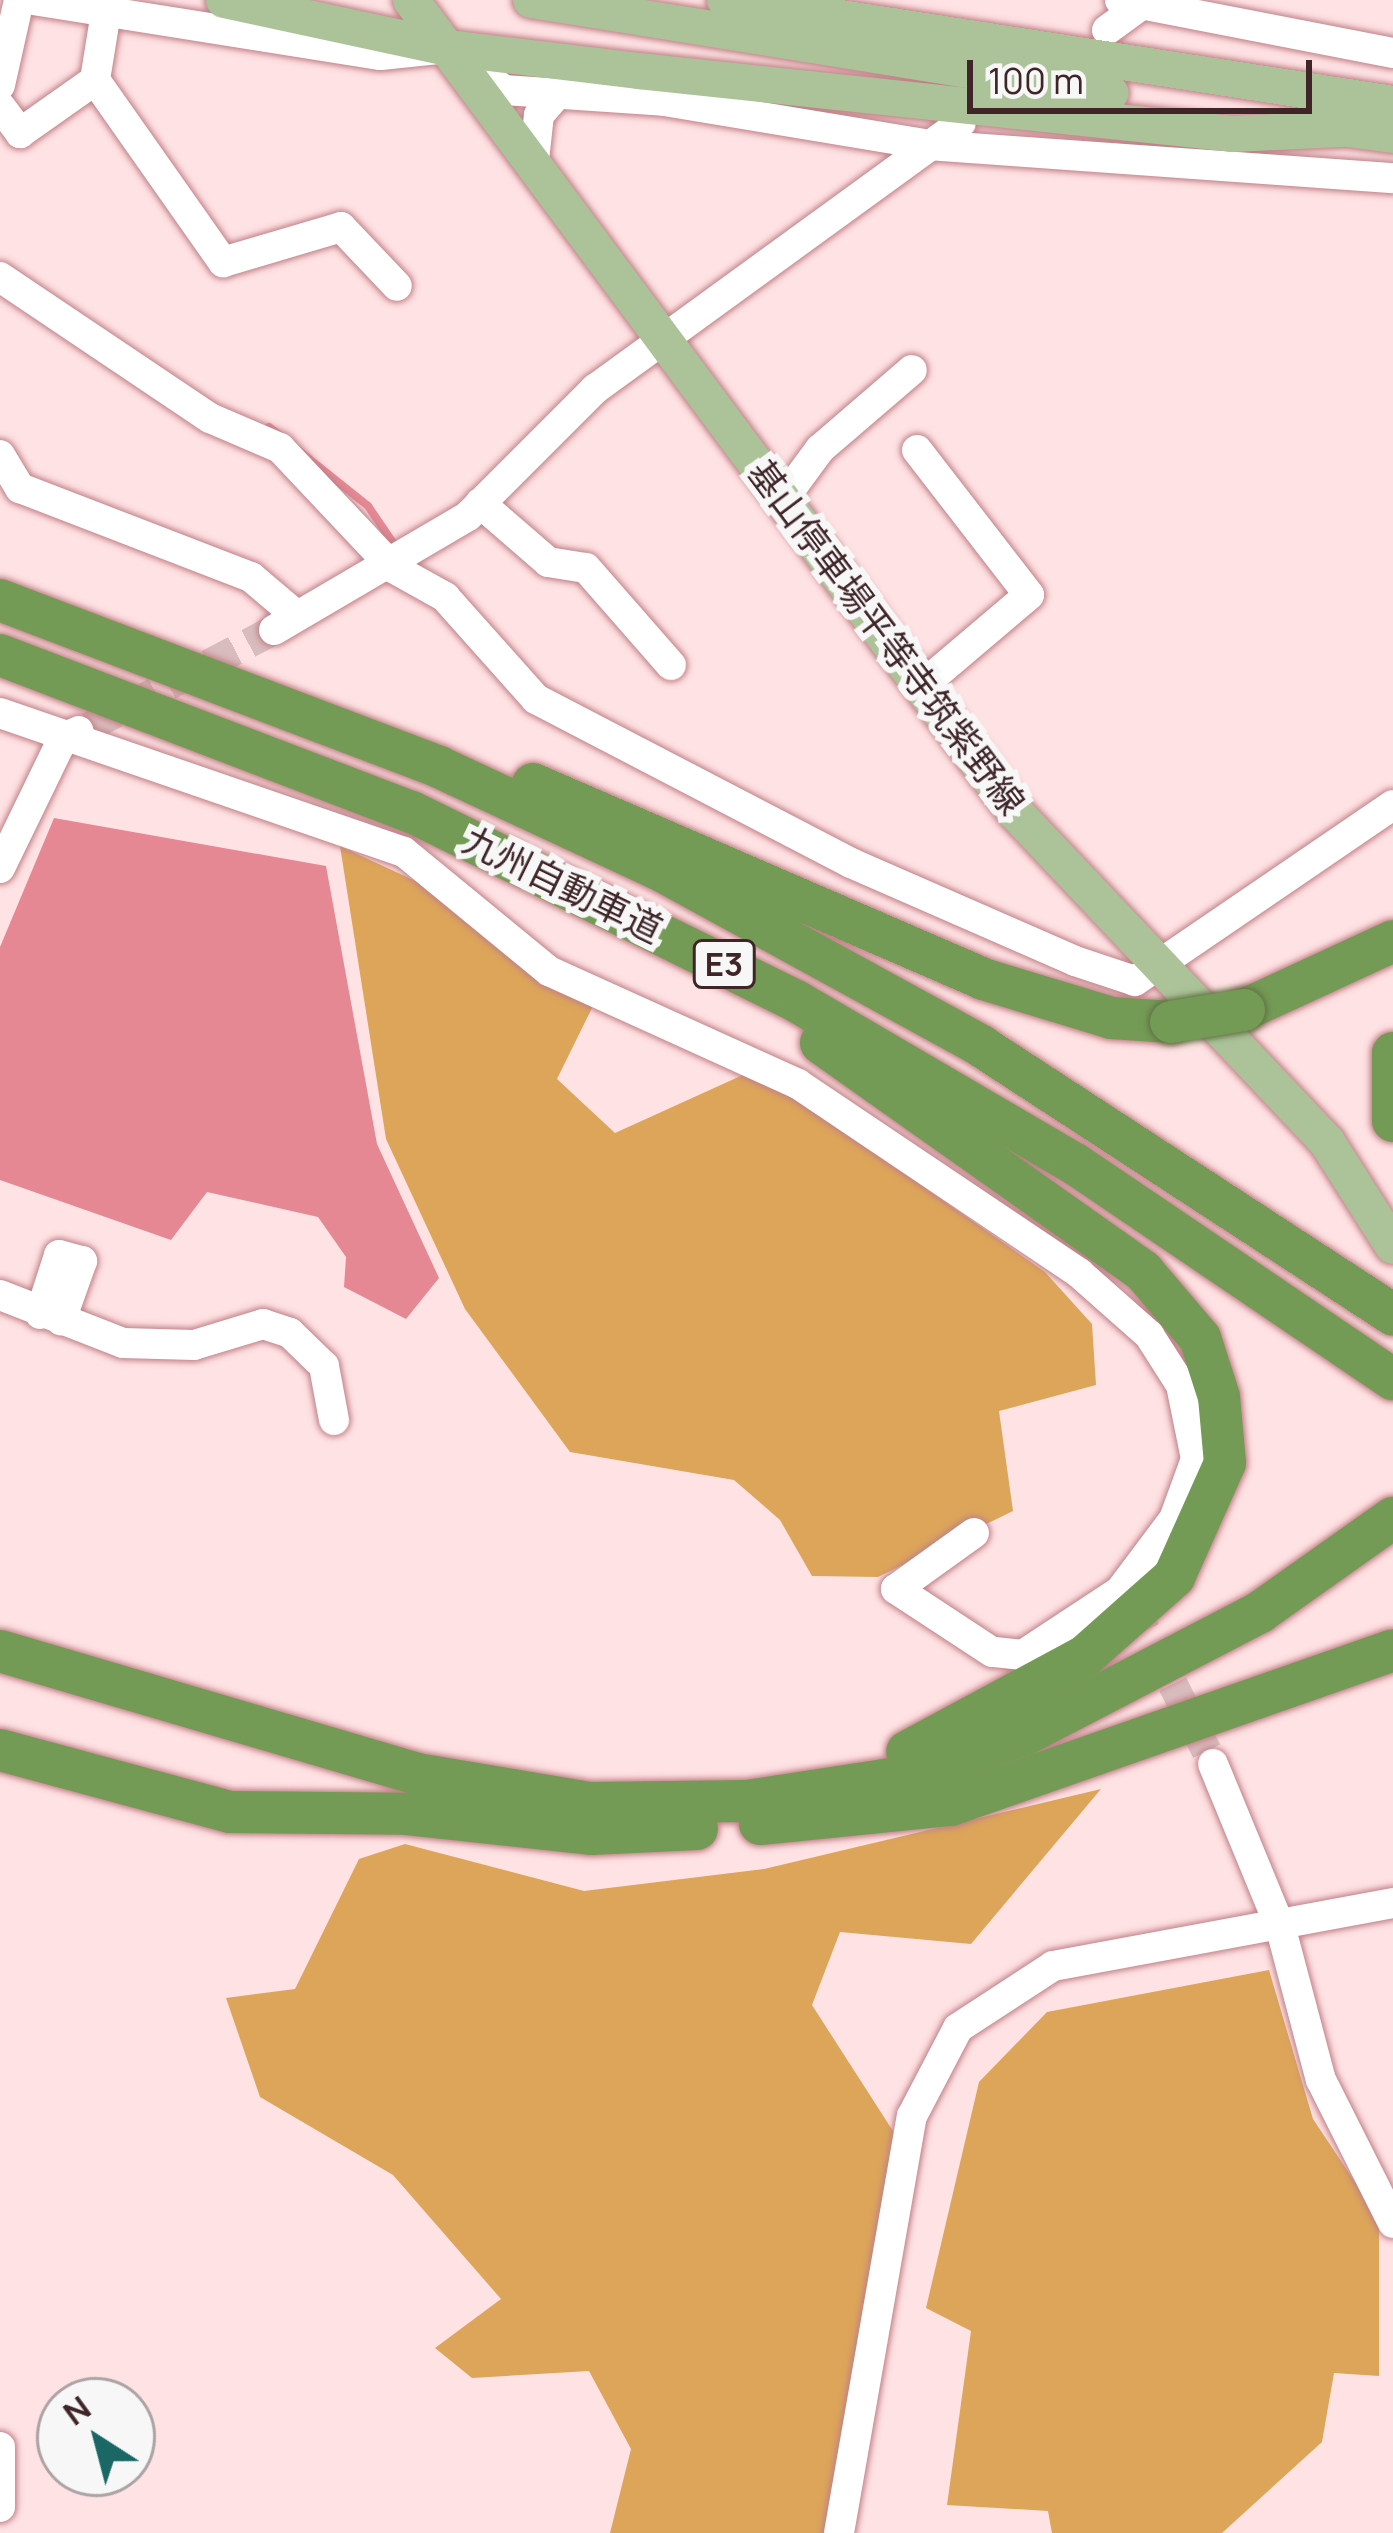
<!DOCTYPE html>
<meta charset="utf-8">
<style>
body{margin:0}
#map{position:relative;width:1393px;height:2533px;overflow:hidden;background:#ffe2e4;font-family:Manrope,"Noto Sans JP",sans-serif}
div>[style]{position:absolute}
.forest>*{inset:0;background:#dda559}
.water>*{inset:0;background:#e58893}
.stream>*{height:8px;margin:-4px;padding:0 4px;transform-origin:4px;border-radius:4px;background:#e58893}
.minor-tunnel>*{height:30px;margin-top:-15px;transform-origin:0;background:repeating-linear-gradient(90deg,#d9bcbe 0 30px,transparent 0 45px)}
.roads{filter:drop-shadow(0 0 3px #c18087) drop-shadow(0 0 3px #c18087)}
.minor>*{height:30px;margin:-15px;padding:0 15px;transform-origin:15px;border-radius:15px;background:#fff}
.major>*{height:36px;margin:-18px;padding:0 18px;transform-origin:18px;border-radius:18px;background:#acc399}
.highway>*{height:42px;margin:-21px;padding:0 21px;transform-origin:21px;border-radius:21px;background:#749b55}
.bridges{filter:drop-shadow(0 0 3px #617245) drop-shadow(0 0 3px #617245)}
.highway-bridge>*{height:42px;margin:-21px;padding:0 21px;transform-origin:21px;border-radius:21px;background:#749b55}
span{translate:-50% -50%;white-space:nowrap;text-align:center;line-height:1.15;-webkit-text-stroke:12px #f7f7f7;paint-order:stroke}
.shield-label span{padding:3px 9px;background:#f7f7f7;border:3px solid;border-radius:9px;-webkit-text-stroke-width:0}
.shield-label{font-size:33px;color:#3f2528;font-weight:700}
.street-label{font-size:36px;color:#3f2528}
.north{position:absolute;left:36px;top:2377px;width:120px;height:120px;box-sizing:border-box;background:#f7f7f7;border:3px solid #ada3a4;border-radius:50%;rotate:324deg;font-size:33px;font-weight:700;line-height:48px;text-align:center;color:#3f2528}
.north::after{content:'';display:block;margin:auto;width:42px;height:54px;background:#1a6765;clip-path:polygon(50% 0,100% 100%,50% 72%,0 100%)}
.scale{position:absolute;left:967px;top:60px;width:345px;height:54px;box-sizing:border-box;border:6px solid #3f2528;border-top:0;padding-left:15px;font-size:36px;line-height:42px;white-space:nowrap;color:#3f2528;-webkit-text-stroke:9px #f7f7f7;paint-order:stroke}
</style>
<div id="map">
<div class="forest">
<i style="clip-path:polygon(340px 846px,452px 898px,594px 1004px,557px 1079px,615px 1133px,756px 1069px,1045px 1272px,1092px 1324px,1096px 1385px,999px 1411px,1013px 1511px,878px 1577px,812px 1576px,780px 1520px,734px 1480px,570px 1452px,465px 1309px,386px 1139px)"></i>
<i style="clip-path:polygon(1101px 1789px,971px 1944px,840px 1932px,812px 2005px,900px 2142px,829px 2533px,610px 2533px,631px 2449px,589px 2371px,472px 2378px,435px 2348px,501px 2299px,393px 2175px,260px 2097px,226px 1998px,295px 1989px,359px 1859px,405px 1844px,584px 1891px,764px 1869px)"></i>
<i style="clip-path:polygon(1269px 1970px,1313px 2119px,1379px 2218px,1379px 2376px,1334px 2373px,1322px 2442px,1222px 2533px,1052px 2533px,1048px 2511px,947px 2505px,971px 2331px,926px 2308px,979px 2082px,1047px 2012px)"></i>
</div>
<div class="water">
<i style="clip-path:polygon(54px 818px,326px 866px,377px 1144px,439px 1278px,406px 1319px,344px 1287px,346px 1257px,318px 1217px,207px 1192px,171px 1240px,0 1180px,0 947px)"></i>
</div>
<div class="stream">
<i style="left:269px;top:427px;width:127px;rotate:38.6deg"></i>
<i style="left:368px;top:506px;width:50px;rotate:55.7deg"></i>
</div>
<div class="minor-tunnel">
<i style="left:89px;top:727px;width:209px;rotate:-27.7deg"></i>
<i style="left:1132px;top:1604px;width:179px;rotate:63.1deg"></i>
</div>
<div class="roads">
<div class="minor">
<i style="left:33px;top:0;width:352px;rotate:9deg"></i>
<i style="left:381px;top:55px;width:67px;rotate:-6deg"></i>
<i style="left:448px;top:48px;width:70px;rotate:36.9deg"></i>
<i style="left:504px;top:90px;width:160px;rotate:3.9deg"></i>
<i style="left:664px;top:101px;width:269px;rotate:9.4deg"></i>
<i style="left:929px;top:145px;width:465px;rotate:4.1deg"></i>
<i style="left:1120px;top:0;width:278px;rotate:11deg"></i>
<i style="left:106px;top:12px;width:69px;rotate:99.2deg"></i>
<i style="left:95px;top:80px;width:223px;rotate:54.9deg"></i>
<i style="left:223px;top:262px;width:123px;rotate:-16.5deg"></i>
<i style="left:341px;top:227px;width:81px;rotate:46.5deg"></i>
<i style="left:1107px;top:30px;width:51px;rotate:-36.2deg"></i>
<i style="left:0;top:85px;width:87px;rotate:-77.4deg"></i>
<i style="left:0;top:106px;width:34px;rotate:53deg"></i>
<i style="left:20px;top:133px;width:92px;rotate:-35.2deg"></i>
<i style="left:534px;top:160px;width:45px;rotate:-83.7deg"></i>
<i style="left:539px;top:115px;width:28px;rotate:-49deg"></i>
<i style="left:0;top:277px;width:253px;rotate:33.9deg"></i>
<i style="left:210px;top:418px;width:76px;rotate:23.2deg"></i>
<i style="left:280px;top:448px;width:165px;rotate:46.7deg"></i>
<i style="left:393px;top:568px;width:60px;rotate:29.1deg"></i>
<i style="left:445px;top:597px;width:137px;rotate:48.3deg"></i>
<i style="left:536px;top:699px;width:355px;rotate:27.5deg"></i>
<i style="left:851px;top:863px;width:244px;rotate:23.6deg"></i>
<i style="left:1075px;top:961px;width:63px;rotate:18.4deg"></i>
<i style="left:1135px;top:981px;width:312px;rotate:-34.3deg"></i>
<i style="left:917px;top:450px;width:183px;rotate:52.3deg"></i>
<i style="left:1029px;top:595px;width:138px;rotate:139.7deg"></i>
<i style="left:0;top:455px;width:39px;rotate:59deg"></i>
<i style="left:20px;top:488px;width:248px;rotate:21.1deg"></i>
<i style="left:251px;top:577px;width:60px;rotate:40.3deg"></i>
<i style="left:784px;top:498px;width:61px;rotate:-53.7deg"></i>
<i style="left:820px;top:449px;width:121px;rotate:-40.7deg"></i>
<i style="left:480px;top:503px;width:90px;rotate:40.9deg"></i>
<i style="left:548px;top:562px;width:38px;rotate:9deg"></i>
<i style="left:586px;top:568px;width:129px;rotate:48.8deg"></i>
<i style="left:274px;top:630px;width:225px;rotate:-30.4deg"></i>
<i style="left:468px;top:516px;width:180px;rotate:-45deg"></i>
<i style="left:595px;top:389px;width:452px;rotate:-36deg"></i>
<i style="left:0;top:713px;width:427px;rotate:19deg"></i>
<i style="left:404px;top:852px;width:188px;rotate:39.4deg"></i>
<i style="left:549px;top:971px;width:273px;rotate:24.4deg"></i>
<i style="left:798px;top:1084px;width:339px;rotate:33.9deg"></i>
<i style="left:1079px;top:1273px;width:94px;rotate:41.5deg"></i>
<i style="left:1149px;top:1335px;width:59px;rotate:57.4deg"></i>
<i style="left:1181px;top:1385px;width:76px;rotate:78.5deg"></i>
<i style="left:1196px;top:1459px;width:64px;rotate:110.1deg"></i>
<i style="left:1174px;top:1519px;width:90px;rotate:126.9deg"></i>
<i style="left:1120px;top:1591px;width:116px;rotate:146.6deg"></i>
<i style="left:1023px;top:1655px;width:31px;rotate:-174deg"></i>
<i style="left:992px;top:1652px;width:115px;rotate:-146.7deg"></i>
<i style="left:896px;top:1589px;width:96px;rotate:-35.7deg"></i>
<i style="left:0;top:868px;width:144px;rotate:-64.1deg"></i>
<i style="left:63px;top:738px;width:17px;rotate:-24deg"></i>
<i style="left:0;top:1295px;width:132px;rotate:21.3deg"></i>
<i style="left:123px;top:1343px;width:71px;rotate:1.6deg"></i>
<i style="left:194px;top:1345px;width:72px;rotate:-16.9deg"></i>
<i style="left:263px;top:1324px;width:28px;rotate:18deg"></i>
<i style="left:290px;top:1333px;width:47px;rotate:44.1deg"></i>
<i style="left:324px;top:1366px;width:55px;rotate:79.5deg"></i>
<i style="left:40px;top:1314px;width:62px;rotate:-72.1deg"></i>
<i style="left:59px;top:1255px;width:24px;rotate:15deg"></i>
<i style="left:82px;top:1261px;width:63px;rotate:109.6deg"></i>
<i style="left:1213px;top:1764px;width:178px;rotate:67.6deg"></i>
<i style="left:1281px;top:1929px;width:156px;rotate:75.2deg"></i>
<i style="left:1321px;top:2080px;width:160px;rotate:63.3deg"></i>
<i style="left:0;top:2447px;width:60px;rotate:90deg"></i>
<i style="left:839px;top:2533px;width:423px;rotate:-80.1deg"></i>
<i style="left:912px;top:2116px;width:99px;rotate:-62.4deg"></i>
<i style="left:958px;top:2028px;width:113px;rotate:-33.1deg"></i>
<i style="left:1053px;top:1966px;width:346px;rotate:-10.5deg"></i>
</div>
<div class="major">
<i style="left:224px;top:0;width:229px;rotate:12.1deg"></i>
<i style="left:448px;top:48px;width:192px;rotate:6.9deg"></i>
<i style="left:639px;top:71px;width:596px;rotate:6.06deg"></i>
<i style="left:1232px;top:134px;width:109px;rotate:-2.6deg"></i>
<i style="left:411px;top:0;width:1011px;rotate:53.37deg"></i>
<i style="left:1014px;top:811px;width:456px;rotate:46.6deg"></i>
<i style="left:1327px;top:1142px;width:123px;rotate:57.6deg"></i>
<i style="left:531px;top:0;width:587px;rotate:9.11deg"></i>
<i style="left:725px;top:0;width:676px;rotate:8.85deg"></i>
<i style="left:1319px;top:125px;width:75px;rotate:7.7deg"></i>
</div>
<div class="highway">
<i style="left:0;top:600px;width:470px;rotate:20.8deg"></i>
<i style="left:439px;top:767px;width:246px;rotate:25deg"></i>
<i style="left:662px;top:871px;width:364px;rotate:28.7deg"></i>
<i style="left:981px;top:1046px;width:492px;rotate:33.1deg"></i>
<i style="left:0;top:655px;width:441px;rotate:20.9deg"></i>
<i style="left:412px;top:812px;width:428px;rotate:26.2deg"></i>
<i style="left:796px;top:1001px;width:323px;rotate:30.3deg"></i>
<i style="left:1075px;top:1164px;width:384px;rotate:34.1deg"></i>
<i style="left:533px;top:784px;width:490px;rotate:23.4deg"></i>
<i style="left:983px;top:979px;width:134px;rotate:16.9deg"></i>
<i style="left:1111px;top:1018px;width:60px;rotate:3.8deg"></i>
<i style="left:1244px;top:1010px;width:164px;rotate:-24.8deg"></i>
<i style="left:821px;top:1043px;width:395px;rotate:35.3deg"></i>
<i style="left:1143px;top:1271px;width:88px;rotate:49.6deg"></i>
<i style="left:1200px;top:1338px;width:62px;rotate:72.1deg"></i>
<i style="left:1219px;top:1397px;width:66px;rotate:84.8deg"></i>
<i style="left:1225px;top:1463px;width:125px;rotate:114.1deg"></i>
<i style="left:1174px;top:1577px;width:119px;rotate:138.4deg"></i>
<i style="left:1085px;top:1656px;width:202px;rotate:151.7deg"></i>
<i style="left:1393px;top:1053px;width:68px;rotate:90deg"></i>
<i style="left:0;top:1651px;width:435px;rotate:16.4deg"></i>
<i style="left:417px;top:1774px;width:175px;rotate:9.5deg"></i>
<i style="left:590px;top:1803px;width:157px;rotate:-0.7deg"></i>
<i style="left:747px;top:1801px;width:165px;rotate:-8.7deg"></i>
<i style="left:910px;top:1776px;width:123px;rotate:-19.9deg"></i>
<i style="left:1026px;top:1734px;width:264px;rotate:-27.5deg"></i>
<i style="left:1260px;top:1612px;width:163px;rotate:-35.3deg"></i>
<i style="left:0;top:1750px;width:238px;rotate:15.1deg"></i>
<i style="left:230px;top:1812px;width:177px;rotate:0.6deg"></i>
<i style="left:407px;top:1814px;width:185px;rotate:6.2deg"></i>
<i style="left:591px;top:1834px;width:106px;rotate:-2.7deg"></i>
<i style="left:760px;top:1824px;width:192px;rotate:-5.7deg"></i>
<i style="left:951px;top:1805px;width:468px;rotate:-19.3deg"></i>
</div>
</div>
<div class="bridges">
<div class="highway-bridge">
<i style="left:1171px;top:1022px;width:74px;rotate:-9.3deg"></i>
</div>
</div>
<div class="shield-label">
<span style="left:724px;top:964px">E3</span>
</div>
<div class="street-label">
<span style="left:887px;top:637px;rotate:53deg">基山停車場平等寺筑紫野線</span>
<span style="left:563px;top:884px;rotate:26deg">九州自動車道</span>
</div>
<div class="north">N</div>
<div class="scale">100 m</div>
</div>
